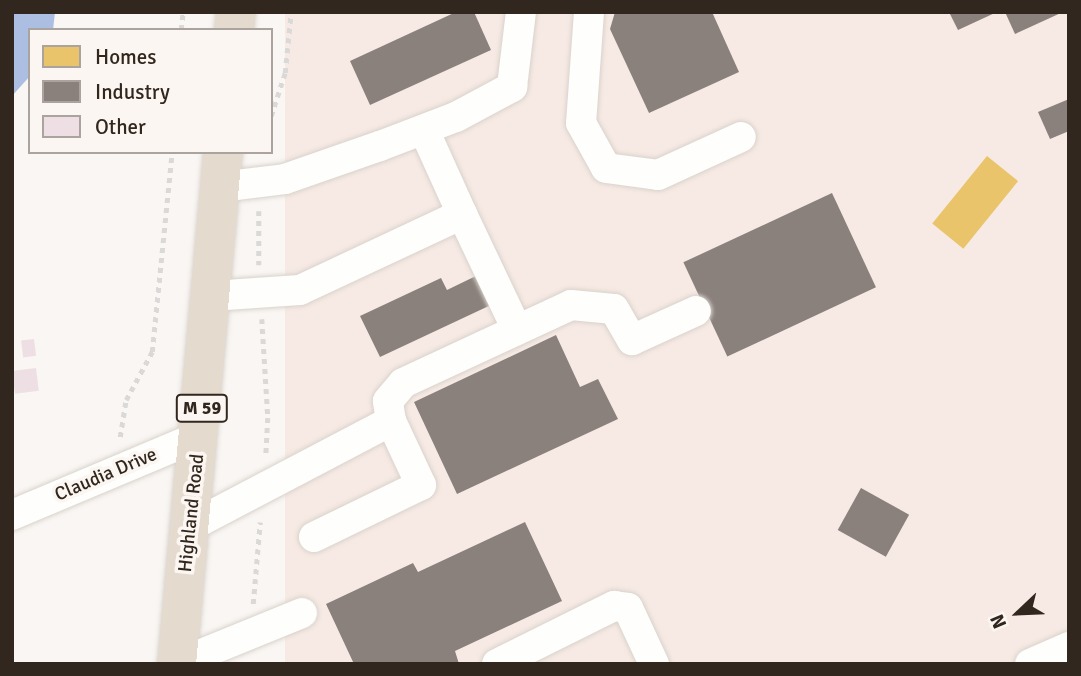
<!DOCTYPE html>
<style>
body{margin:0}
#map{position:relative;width:1081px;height:676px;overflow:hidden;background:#f9f6f3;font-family:Signika,sans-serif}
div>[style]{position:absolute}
.industrial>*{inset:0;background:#f7eae5;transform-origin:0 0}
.water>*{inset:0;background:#acbfe3}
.homes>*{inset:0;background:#e9c46a;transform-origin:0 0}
.industry>*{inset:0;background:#8a817c;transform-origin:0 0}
.building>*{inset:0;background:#eedfe4;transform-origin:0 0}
.path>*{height:4.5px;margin-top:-2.25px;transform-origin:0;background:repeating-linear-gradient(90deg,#dad9d8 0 5px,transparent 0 10px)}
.roads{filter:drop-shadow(0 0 2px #d9d2cb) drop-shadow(0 0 2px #d9d2cb)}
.minor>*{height:30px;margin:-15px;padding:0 15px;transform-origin:15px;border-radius:15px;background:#fefefd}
.highway>*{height:38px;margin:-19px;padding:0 19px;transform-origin:19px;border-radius:19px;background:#e4dace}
span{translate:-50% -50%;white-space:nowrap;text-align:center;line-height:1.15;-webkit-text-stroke:7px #fbf6f1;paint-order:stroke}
.shield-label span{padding:2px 5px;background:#fbf6f1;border:2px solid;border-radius:5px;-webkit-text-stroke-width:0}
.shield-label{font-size:18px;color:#32271e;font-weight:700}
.street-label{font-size:19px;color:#32271e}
.frame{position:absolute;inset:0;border:14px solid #32271e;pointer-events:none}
.legend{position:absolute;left:28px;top:28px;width:245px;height:126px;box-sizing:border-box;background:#fbf6f1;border:2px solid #aba39d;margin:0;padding:9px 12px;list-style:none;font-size:21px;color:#32271e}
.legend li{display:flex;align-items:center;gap:14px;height:35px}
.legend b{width:35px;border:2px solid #aba39d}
.north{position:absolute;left:983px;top:578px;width:70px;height:70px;-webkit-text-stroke:5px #fbf6f1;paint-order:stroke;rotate:247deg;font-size:19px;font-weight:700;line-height:28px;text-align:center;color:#32271e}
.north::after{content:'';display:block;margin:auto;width:24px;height:32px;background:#32271e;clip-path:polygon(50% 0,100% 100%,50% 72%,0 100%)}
</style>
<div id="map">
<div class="industrial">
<i style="left:285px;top:12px;width:784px;height:655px"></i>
</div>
<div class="water">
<i style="clip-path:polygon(12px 12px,55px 12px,53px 30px,30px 30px,30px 76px,12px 96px)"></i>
</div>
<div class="homes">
<i style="left:987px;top:156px;width:40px;height:87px;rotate:39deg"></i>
</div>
<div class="industry">
<i style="clip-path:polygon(456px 12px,474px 12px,491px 50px,370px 105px,350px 61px)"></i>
<i style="clip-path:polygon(615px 12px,712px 12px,739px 72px,649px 113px,610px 29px)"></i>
<i style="clip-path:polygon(949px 12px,997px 12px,958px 30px)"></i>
<i style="clip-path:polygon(1005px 12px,1063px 12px,1015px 34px)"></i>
<i style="clip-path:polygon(1069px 99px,1069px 131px,1050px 139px,1038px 112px)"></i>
<i style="left:832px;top:193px;width:104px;height:164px;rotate:65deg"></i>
<i style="clip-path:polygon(480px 274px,493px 304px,380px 357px,360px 316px,441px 278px,447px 290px)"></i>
<i style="clip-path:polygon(556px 335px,580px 387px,598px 379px,618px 419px,457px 494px,414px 402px)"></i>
<i style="left:861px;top:488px;width:55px;height:48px;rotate:29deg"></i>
<i style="clip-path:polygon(525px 522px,562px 601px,455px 651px,459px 664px,354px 664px,326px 604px,413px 563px,418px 572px)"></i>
</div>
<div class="building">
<i style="left:34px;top:339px;width:17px;height:13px;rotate:83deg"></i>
<i style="left:36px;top:368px;width:23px;height:24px;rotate:83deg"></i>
</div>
<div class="path">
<i style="left:181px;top:30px;width:18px;rotate:-84deg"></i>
<i style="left:271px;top:116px;width:45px;rotate:-72deg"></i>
<i style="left:285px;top:73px;width:61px;rotate:-84.4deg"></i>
<i style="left:259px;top:211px;width:54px;rotate:90deg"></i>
<i style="left:262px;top:319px;width:99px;rotate:86.5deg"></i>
<i style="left:268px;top:418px;width:36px;rotate:93deg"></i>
<i style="left:120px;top:437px;width:37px;rotate:-81deg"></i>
<i style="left:126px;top:400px;width:55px;rotate:-61.6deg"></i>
<i style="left:152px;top:352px;width:201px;rotate:-84.3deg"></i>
<i style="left:253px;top:604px;width:82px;rotate:-85.1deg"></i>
</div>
<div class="roads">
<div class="minor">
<i style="left:589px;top:12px;width:111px;rotate:94.1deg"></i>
<i style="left:581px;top:123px;width:51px;rotate:60.9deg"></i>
<i style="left:606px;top:168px;width:52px;rotate:7.7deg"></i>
<i style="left:658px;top:175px;width:91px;rotate:-24.6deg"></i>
<i style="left:220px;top:187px;width:65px;rotate:-7deg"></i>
<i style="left:285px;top:179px;width:101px;rotate:-19.2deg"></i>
<i style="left:380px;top:146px;width:81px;rotate:-20.9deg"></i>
<i style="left:456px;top:117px;width:64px;rotate:-28.2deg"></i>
<i style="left:512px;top:87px;width:76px;rotate:-83.2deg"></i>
<i style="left:462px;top:214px;width:128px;rotate:64.6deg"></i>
<i style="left:211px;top:296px;width:89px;rotate:-3.9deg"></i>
<i style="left:300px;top:290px;width:179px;rotate:-25.1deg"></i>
<i style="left:462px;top:214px;width:92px;rotate:-114.3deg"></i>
<i style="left:12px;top:515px;width:204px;rotate:-22.8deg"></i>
<i style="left:191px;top:526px;width:226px;rotate:-27.7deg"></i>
<i style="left:391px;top:421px;width:20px;rotate:-99deg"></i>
<i style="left:388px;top:401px;width:23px;rotate:-50deg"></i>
<i style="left:403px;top:383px;width:185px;rotate:-24.9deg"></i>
<i style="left:571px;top:305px;width:43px;rotate:5.3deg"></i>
<i style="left:614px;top:309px;width:36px;rotate:60deg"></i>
<i style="left:632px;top:340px;width:70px;rotate:-24.4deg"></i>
<i style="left:314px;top:537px;width:119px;rotate:-25.9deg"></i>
<i style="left:421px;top:485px;width:71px;rotate:-115.1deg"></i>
<i style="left:177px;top:664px;width:135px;rotate:-22.2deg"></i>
<i style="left:497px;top:664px;width:131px;rotate:-26.4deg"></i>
<i style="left:614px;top:606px;width:14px;rotate:8deg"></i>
<i style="left:628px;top:608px;width:62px;rotate:65.1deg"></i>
<i style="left:1030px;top:664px;width:43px;rotate:-23.6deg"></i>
</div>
<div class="highway">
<i style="left:234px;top:30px;width:18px;rotate:-84deg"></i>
<i style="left:177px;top:664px;width:514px;rotate:-84.87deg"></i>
</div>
</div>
<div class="shield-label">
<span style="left:202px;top:408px">M 59</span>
</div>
<div class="street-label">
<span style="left:106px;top:475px;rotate:-23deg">Claudia Drive</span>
<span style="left:192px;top:513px;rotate:-84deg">Highland Road</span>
</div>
<div class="frame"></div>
<ul class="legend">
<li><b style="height:19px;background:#e9c46a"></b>Homes</li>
<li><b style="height:19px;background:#8a817c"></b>Industry</li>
<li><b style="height:19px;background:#eedfe4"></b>Other</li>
</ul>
<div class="north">N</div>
</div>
